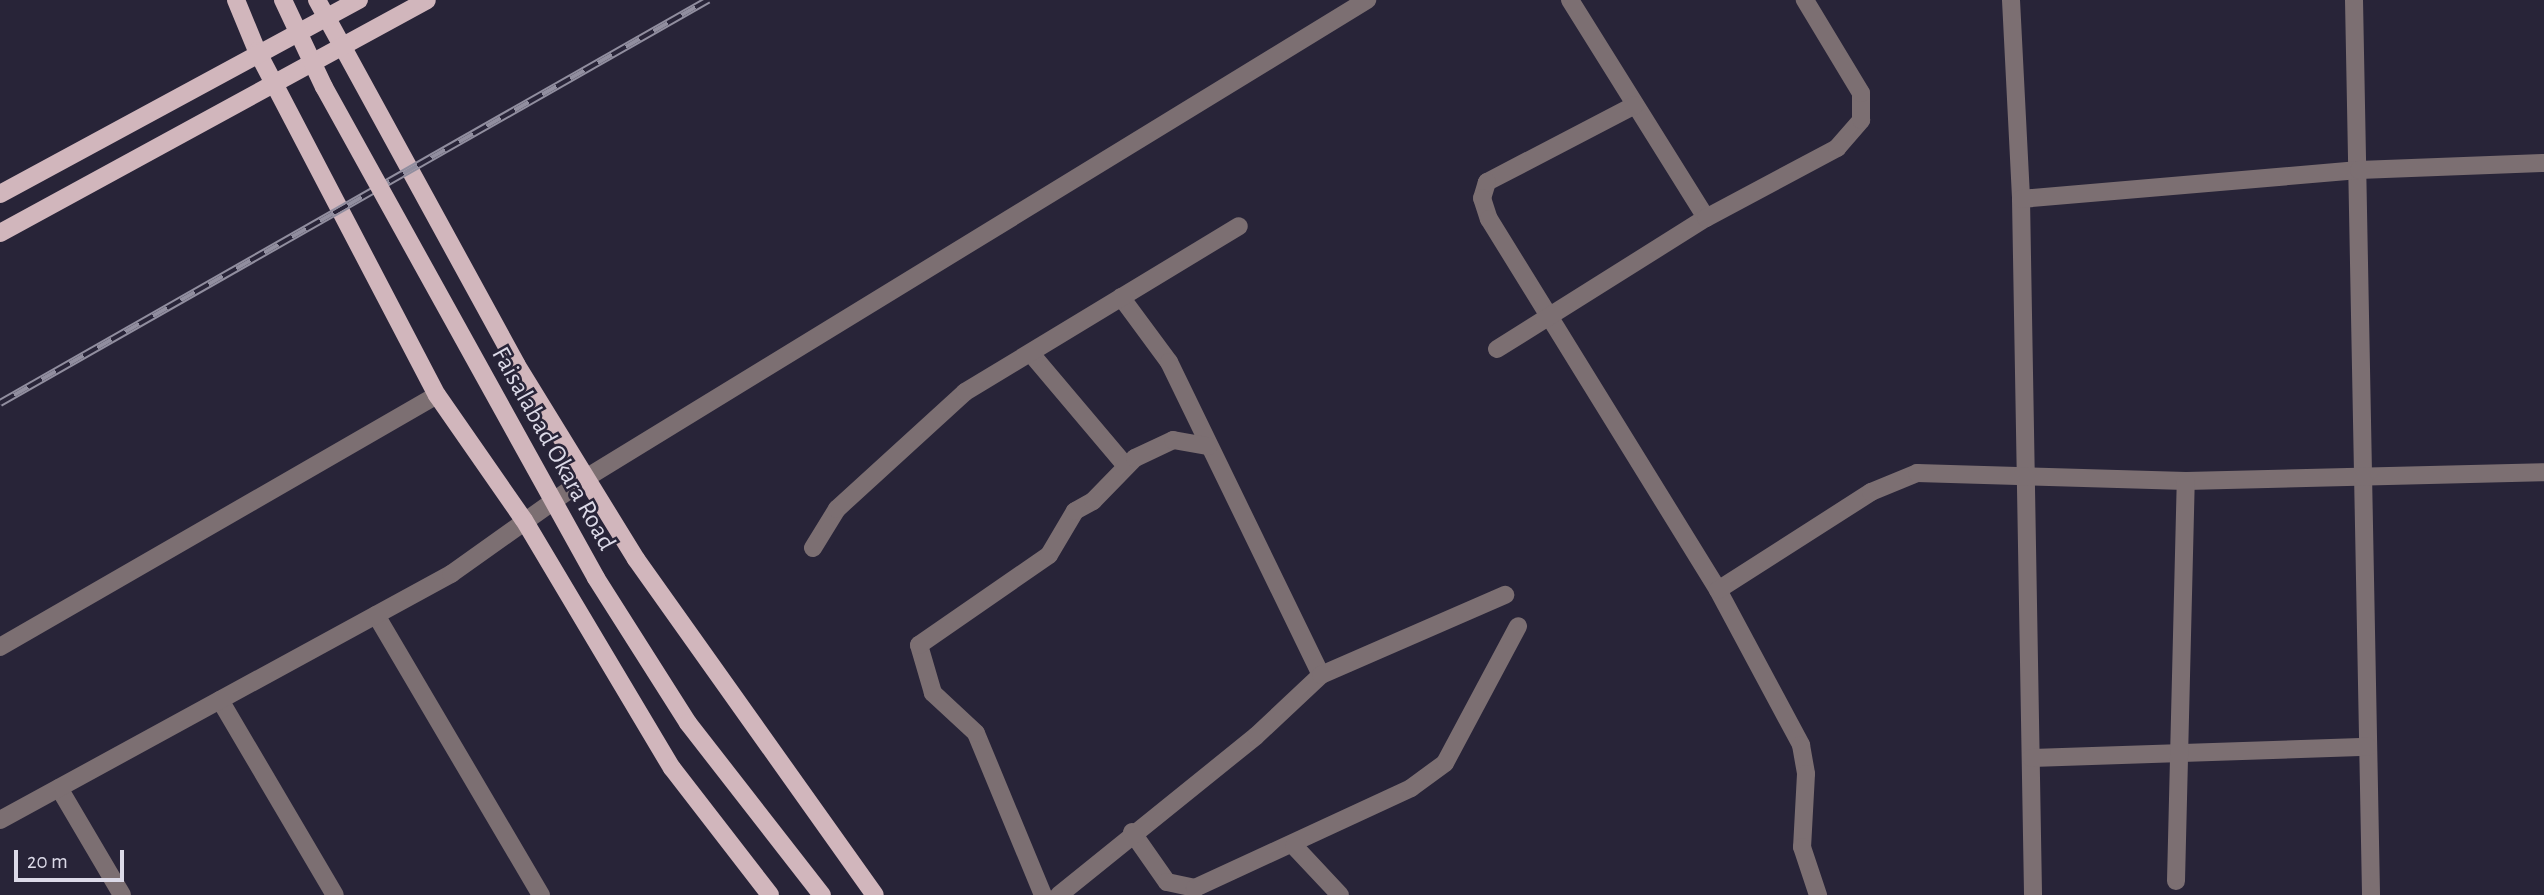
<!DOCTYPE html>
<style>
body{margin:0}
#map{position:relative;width:2544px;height:895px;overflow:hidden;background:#282438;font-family:"Alegreya Sans",sans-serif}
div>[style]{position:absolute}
.minor>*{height:18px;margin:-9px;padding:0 9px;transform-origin:9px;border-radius:9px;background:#7c6f72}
.major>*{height:18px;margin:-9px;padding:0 9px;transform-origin:9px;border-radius:9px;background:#d1b6bc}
.rail>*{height:8px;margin-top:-4px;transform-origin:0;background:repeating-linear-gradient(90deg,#282438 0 16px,#918e9f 0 32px);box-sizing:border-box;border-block:2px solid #918e9f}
.major-bridge>*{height:18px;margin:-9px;padding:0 9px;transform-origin:9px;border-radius:9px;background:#d1b6bc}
span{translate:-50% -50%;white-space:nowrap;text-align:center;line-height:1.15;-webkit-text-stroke:5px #282438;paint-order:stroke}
.street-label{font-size:26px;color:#dcdae8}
.scale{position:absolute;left:14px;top:850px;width:110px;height:32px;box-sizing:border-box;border:4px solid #dcdae8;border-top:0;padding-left:9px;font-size:21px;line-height:24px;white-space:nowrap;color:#dcdae8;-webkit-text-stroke:5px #282438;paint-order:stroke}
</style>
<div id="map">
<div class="minor">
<i style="left:1570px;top:0;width:257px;rotate:58deg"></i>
<i style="left:2011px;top:0;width:199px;rotate:87.1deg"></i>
<i style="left:2021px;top:199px;width:696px;rotate:89.01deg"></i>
<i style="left:2354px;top:0;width:895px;rotate:88.91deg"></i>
<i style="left:1635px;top:105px;width:167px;rotate:152.5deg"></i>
<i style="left:1487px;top:182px;width:17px;rotate:107deg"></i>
<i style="left:1482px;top:198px;width:22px;rotate:72deg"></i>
<i style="left:1489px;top:219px;width:436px;rotate:58.3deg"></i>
<i style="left:1718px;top:590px;width:176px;rotate:61.8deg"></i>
<i style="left:1801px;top:745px;width:29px;rotate:80deg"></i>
<i style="left:1806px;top:774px;width:73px;rotate:93.1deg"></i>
<i style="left:1802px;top:847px;width:51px;rotate:71.6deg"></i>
<i style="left:2021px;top:199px;width:339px;rotate:-4.9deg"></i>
<i style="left:2359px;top:170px;width:185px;rotate:-2.2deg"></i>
<i style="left:1121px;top:297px;width:81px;rotate:53.6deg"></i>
<i style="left:1169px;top:362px;width:348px;rotate:64.1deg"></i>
<i style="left:1497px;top:349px;width:247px;rotate:-32.1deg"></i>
<i style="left:1706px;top:218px;width:149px;rotate:-28.1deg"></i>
<i style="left:1837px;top:148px;width:37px;rotate:-49deg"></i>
<i style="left:1861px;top:120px;width:27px;rotate:-90deg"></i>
<i style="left:1861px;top:93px;width:109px;rotate:-121.1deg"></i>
<i style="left:1033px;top:356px;width:143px;rotate:49.8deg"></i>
<i style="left:813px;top:548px;width:46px;rotate:-58.4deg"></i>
<i style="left:837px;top:509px;width:173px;rotate:-42.4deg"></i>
<i style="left:965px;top:392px;width:320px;rotate:-31.2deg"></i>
<i style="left:1718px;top:590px;width:182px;rotate:-32.6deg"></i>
<i style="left:1871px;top:492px;width:50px;rotate:-22.4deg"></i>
<i style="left:1917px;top:473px;width:269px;rotate:1.7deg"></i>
<i style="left:2186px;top:481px;width:358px;rotate:-1.4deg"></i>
<i style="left:376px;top:615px;width:325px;rotate:59.5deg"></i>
<i style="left:0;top:647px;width:504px;rotate:-29.97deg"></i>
<i style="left:220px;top:700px;width:226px;rotate:59.5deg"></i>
<i style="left:2031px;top:758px;width:337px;rotate:-1.9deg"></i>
<i style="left:59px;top:788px;width:124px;rotate:59.5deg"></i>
<i style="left:0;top:820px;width:514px;rotate:-28.61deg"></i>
<i style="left:451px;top:574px;width:166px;rotate:-35.4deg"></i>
<i style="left:586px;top:478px;width:916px;rotate:-31.47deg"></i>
<i style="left:1132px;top:832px;width:61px;rotate:55deg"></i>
<i style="left:1167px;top:882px;width:29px;rotate:12deg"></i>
<i style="left:1195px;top:888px;width:238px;rotate:-24.8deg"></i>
<i style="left:1411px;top:788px;width:42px;rotate:-36.3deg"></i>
<i style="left:1445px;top:763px;width:155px;rotate:-61.9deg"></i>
<i style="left:1294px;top:846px;width:67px;rotate:46.8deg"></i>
<i style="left:2176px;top:881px;width:400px;rotate:-88.6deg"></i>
<i style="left:1043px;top:895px;width:175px;rotate:-112.5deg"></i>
<i style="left:976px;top:733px;width:59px;rotate:-137.1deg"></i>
<i style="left:933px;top:693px;width:50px;rotate:-106.3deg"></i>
<i style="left:919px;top:645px;width:158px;rotate:-34.7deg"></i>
<i style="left:1049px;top:555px;width:51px;rotate:-59.4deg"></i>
<i style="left:1075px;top:511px;width:21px;rotate:-29deg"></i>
<i style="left:1093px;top:501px;width:60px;rotate:-45.7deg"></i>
<i style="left:1135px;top:458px;width:42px;rotate:-25.3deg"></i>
<i style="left:1173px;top:440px;width:36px;rotate:10deg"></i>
<i style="left:1059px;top:895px;width:253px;rotate:-38.9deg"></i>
<i style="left:1256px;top:736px;width:89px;rotate:-43.2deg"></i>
<i style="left:1321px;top:675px;width:201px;rotate:-23.5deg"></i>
</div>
<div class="major">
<i style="left:236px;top:0;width:55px;rotate:67.6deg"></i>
<i style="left:257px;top:51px;width:388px;rotate:62.4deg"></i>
<i style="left:437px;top:395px;width:152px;rotate:55.2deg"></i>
<i style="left:524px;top:520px;width:289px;rotate:59.2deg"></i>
<i style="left:672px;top:768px;width:160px;rotate:52.3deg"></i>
<i style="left:317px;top:0;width:415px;rotate:61.3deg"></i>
<i style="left:516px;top:364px;width:229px;rotate:58.4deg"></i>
<i style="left:636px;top:559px;width:412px;rotate:54.6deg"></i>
<i style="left:0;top:194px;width:408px;rotate:-28.4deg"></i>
<i style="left:0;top:233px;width:486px;rotate:-28.6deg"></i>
</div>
<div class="rail">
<i style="left:0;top:403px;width:815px;rotate:-29.65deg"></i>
</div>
<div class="major-bridge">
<i style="left:283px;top:0;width:96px;rotate:64.8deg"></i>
<i style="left:324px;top:87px;width:561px;rotate:61.01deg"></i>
<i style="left:596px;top:578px;width:172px;rotate:57.6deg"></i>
<i style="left:688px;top:723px;width:218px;rotate:52.1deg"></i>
</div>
<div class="street-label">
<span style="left:553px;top:449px;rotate:61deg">Faisalabad Okara Road</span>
</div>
<div class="scale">20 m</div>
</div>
